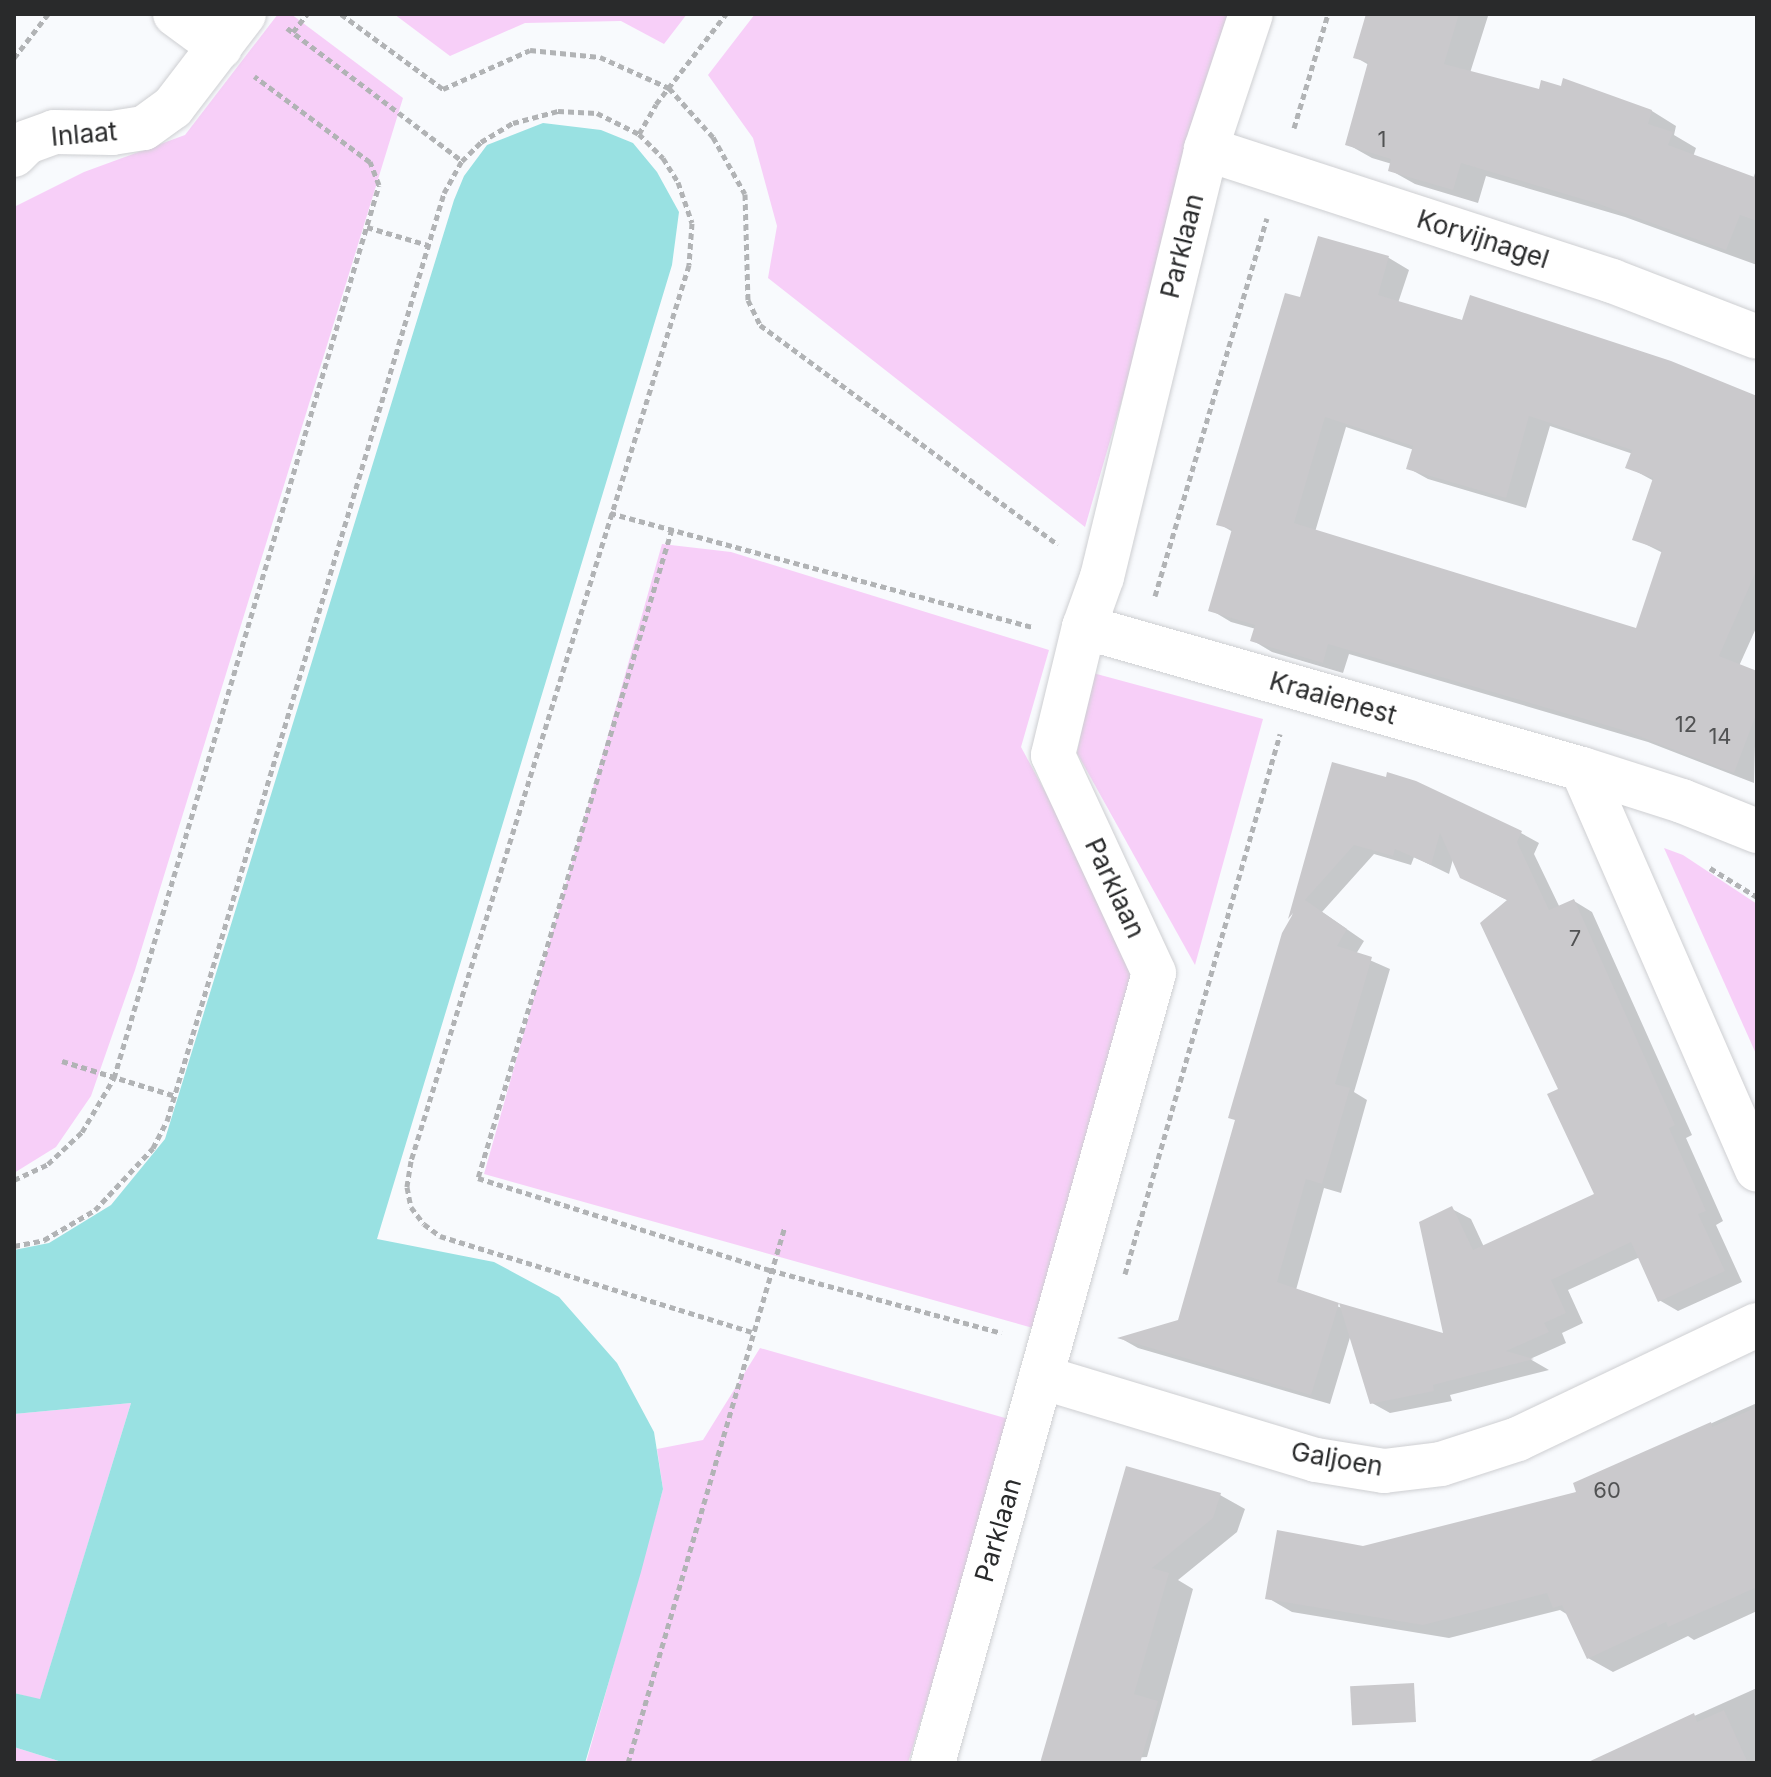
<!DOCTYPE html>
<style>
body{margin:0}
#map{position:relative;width:1771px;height:1777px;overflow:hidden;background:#f8fafd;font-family:Inter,sans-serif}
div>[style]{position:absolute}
.green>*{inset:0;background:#f7cff8}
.water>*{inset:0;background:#99e1e2}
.shadow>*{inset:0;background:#0003}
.building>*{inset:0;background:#cac9cc;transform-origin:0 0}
.path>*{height:5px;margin-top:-2.5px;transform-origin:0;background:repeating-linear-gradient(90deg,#b1b3b5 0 6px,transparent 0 10px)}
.roads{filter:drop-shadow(0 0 2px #cecfd2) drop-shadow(0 0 2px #cecfd2)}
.street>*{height:44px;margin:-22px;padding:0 22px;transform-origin:22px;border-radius:22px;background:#fff}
span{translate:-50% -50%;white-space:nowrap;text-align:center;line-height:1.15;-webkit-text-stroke:7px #fff;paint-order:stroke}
.number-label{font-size:22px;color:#515253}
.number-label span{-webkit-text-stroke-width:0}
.street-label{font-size:26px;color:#292a2b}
.frame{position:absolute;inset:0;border:16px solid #292a2b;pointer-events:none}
</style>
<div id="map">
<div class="green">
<i style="clip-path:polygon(278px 14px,291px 14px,403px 98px,135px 970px,91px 1096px,56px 1147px,14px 1173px,14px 207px,84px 172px,185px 135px)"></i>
<i style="clip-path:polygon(394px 14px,687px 14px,664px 44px,621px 21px,525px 23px,450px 56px)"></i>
<i style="clip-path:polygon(755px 14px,1234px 14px,1085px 527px,768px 278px,777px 226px,753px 138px,708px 75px)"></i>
<i style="clip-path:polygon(662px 544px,731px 552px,1049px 650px,1021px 747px,1138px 964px,1040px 1330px,484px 1174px)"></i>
<i style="clip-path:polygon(1093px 673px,1263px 719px,1195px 965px,1077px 753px)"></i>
<i style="clip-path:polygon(1664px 848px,1683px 855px,1757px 904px,1757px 1056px)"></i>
<i style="clip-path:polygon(760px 1348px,1012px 1420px,908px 1763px,586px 1763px,663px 1489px,657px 1449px,703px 1440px)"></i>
<i style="clip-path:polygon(131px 1403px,40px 1700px,14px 1693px,14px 1414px)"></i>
<i style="clip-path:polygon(14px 1747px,65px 1763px,14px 1763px)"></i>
</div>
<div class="water">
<i style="clip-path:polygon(543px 123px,601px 130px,633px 143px,657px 172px,679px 212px,672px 265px,377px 1239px,494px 1262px,559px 1297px,617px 1363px,654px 1432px,663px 1489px,641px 1572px,585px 1763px,65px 1763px,14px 1747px,14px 1693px,40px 1699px,131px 1403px,14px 1414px,14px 1250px,49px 1243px,111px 1205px,165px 1139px,454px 200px,464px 176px,487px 145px)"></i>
</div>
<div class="shadow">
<i style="clip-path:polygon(1368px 14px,1485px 14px,1488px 16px,1470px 73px,1540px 92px,1562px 88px,1564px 81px,1652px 111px,1676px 126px,1674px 135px,1696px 148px,1693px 157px,1753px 179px,1757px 167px,1757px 265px,1625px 217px,1486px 176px,1478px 203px,1415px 184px,1390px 170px,1392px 164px,1372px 158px,1347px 144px,1369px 65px,1355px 57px)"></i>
<i style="clip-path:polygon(evenodd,1319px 238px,1389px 258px,1409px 270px,1398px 303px,1757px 400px,1757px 626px,1739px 666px,1757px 673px,1754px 783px,1648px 742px,1349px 654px,1343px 673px,1272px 652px,1252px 640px,1256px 629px,1231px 622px,1211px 610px,1233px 532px,1219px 524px,1301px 300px,1319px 238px,1550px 426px,1633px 454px,1628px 467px,1654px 481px,1635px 539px,1663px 553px,1638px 630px,1315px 532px,1346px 427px,1414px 450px,1408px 468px,1428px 479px,1526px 508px,1550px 426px)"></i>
<i style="clip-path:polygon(evenodd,1334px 764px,1521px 833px,1539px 843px,1534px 854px,1560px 908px,1574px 901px,1592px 912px,1692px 1135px,1686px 1138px,1723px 1221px,1716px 1225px,1742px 1282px,1678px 1311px,1659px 1300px,1640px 1257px,1568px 1290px,1583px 1323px,1562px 1333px,1566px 1343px,1530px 1359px,1549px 1370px,1450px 1395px,1452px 1401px,1390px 1413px,1372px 1403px,1351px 1334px,1330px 1404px,1138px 1348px,1122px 1339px,1180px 1322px,1334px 764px,1374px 854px,1411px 865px,1414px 857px,1449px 874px,1453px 859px,1461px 877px,1509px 901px,1561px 1090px,1597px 1195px,1484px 1247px,1471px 1219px,1452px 1209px,1446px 1336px,1342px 1308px,1296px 1290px,1324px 1188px,1341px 1193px,1367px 1100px,1354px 1092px,1390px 969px,1356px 954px,1364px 941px,1322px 912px,1374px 854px)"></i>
<i style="clip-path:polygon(1757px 1403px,1757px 1611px,1694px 1640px,1688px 1636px,1613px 1672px,1588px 1658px,1568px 1615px,1560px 1610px,1449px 1638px,1292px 1612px,1268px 1598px,1363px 1548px,1579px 1493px,1575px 1484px)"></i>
<i style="clip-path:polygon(1128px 1469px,1220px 1495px,1245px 1509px,1237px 1532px,1178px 1580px,1193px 1589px,1147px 1757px,1128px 1758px,1136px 1763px,1042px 1763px)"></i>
<i style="clip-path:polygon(1757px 1688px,1757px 1763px,1620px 1763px,1645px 1738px)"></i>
</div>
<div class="building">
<i style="clip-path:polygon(1366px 14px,1459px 14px,1444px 64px,1539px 89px,1541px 80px,1561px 86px,1563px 78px,1652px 110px,1648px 124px,1673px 132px,1668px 145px,1757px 178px,1757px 221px,1740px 215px,1726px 250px,1599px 204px,1461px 163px,1453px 190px,1388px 171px,1391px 159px,1345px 145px,1368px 62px,1353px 58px)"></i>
<i style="clip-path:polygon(evenodd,1318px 236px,1389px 256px,1378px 295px,1462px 320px,1470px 295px,1671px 361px,1757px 396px,1757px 569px,1719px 656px,1757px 671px,1757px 712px,1734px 773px,1626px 731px,1328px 644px,1323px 663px,1250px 641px,1255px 625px,1208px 611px,1232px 529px,1216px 525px,1285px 293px,1300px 297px,1318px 236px,1529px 416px,1632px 450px,1625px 468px,1653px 478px,1632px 540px,1662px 550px,1636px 628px,1294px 523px,1325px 417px,1413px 446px,1406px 469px,1506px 498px,1529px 416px)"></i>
<i style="clip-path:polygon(1332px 762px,1386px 777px,1387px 772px,1416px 781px,1522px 831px,1517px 842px,1549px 910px,1574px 899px,1675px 1125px,1669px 1128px,1706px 1211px,1698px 1214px,1725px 1271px,1658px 1302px,1631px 1242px,1551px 1280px,1566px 1313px,1544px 1323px,1549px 1332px,1506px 1351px,1534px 1359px,1433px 1385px,1434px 1391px,1370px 1404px,1339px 1303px,1443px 1333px,1419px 1222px,1452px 1206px,1473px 1250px,1594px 1194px,1547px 1094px,1558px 1089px,1480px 923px,1507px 900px,1460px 878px,1440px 833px,1431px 865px,1395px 849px,1393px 856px,1354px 845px,1305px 900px,1347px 929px,1337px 946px,1372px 957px,1335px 1084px,1350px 1088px,1322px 1184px,1306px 1179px,1277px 1282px,1339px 1303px,1311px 1395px,1117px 1338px,1178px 1320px,1235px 1120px,1228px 1118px,1282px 933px,1294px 912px,1288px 919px)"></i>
<i style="clip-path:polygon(1757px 1407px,1757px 1587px,1668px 1627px,1666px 1622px,1587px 1659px,1562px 1605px,1553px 1608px,1547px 1593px,1423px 1625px,1265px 1599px,1277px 1530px,1363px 1546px,1576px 1492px,1573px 1483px,1711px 1422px,1712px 1427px)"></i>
<i style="clip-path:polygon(1126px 1466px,1221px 1493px,1213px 1518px,1152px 1568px,1169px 1573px,1134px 1694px,1158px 1701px,1140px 1763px,1040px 1763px)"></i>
<i style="left:1414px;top:1683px;width:39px;height:64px;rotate:87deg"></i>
<i style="clip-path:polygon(1724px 1710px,1748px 1763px,1586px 1763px,1694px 1713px,1697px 1722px)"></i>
</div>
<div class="path">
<i style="left:341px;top:14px;width:127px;rotate:36.3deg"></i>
<i style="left:443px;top:89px;width:95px;rotate:-24.1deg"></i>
<i style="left:530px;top:50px;width:70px;rotate:5.7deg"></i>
<i style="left:600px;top:57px;width:76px;rotate:24.2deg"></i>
<i style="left:669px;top:88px;width:66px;rotate:48.1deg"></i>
<i style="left:713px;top:137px;width:65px;rotate:60.7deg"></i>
<i style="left:745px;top:194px;width:106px;rotate:88.4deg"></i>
<i style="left:748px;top:300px;width:28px;rotate:64deg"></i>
<i style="left:760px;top:325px;width:370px;rotate:36.4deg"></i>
<i style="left:287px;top:28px;width:220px;rotate:37.2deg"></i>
<i style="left:293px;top:32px;width:23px;rotate:-52deg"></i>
<i style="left:14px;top:58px;width:56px;rotate:-52.3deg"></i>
<i style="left:1294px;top:128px;width:119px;rotate:-73.4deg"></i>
<i style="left:639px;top:134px;width:34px;rotate:-60deg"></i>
<i style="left:656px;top:104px;width:114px;rotate:-52.1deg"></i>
<i style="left:367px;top:227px;width:64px;rotate:16.4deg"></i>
<i style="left:610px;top:513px;width:438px;rotate:15.1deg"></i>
<i style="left:672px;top:529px;width:677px;rotate:106.64deg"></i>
<i style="left:478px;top:1178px;width:306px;rotate:17.5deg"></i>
<i style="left:770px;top:1270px;width:240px;rotate:15.2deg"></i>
<i style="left:1155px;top:596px;width:394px;rotate:-73.5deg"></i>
<i style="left:1710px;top:868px;width:55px;rotate:31.7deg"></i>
<i style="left:62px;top:1061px;width:119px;rotate:17.1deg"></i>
<i style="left:14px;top:1180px;width:38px;rotate:-25deg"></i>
<i style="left:48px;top:1164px;width:47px;rotate:-43.3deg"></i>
<i style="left:82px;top:1132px;width:63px;rotate:-59.3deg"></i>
<i style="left:114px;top:1078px;width:931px;rotate:-73.47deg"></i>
<i style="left:379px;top:185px;width:25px;rotate:-111deg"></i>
<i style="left:370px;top:162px;width:144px;rotate:-143.4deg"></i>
<i style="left:14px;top:1246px;width:31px;rotate:-11deg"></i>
<i style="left:44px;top:1240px;width:59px;rotate:-30.5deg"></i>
<i style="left:95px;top:1210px;width:85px;rotate:-46.9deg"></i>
<i style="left:153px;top:1148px;width:30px;rotate:-63deg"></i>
<i style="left:167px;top:1121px;width:968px;rotate:-73.38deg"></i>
<i style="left:444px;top:193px;width:37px;rotate:-61deg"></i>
<i style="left:462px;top:161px;width:27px;rotate:-45deg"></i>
<i style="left:481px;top:142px;width:37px;rotate:-31deg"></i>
<i style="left:513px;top:123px;width:47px;rotate:-14.9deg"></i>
<i style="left:558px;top:111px;width:39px;rotate:3deg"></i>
<i style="left:597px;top:113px;width:47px;rotate:26.6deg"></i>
<i style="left:639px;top:134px;width:34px;rotate:45deg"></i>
<i style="left:663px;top:158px;width:28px;rotate:58deg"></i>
<i style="left:678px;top:182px;width:43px;rotate:71.1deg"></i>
<i style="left:692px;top:223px;width:42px;rotate:94.1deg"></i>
<i style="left:689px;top:265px;width:938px;rotate:107.24deg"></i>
<i style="left:411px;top:1161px;width:26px;rotate:99deg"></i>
<i style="left:407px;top:1187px;width:20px;rotate:79deg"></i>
<i style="left:411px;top:1207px;width:21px;rotate:53deg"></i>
<i style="left:424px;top:1224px;width:20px;rotate:37deg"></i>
<i style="left:440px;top:1236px;width:326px;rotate:17.1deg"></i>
<i style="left:1125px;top:1274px;width:562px;rotate:-73.98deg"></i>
<i style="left:628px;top:1763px;width:559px;rotate:-73.7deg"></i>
</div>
<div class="roads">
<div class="street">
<i style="left:175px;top:14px;width:56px;rotate:36.3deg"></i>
<i style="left:1206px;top:149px;width:427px;rotate:18deg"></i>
<i style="left:1612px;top:281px;width:155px;rotate:21.1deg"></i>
<i style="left:14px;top:155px;width:18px;rotate:-45deg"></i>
<i style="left:27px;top:142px;width:29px;rotate:-20deg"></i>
<i style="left:54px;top:132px;width:58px;rotate:1deg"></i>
<i style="left:112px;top:133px;width:32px;rotate:-9deg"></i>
<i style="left:144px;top:128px;width:36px;rotate:-36deg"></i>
<i style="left:173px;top:107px;width:117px;rotate:-52.6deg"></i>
<i style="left:1084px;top:627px;width:518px;rotate:15.92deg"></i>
<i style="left:1582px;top:769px;width:105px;rotate:17.7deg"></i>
<i style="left:1682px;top:801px;width:81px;rotate:21.8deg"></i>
<i style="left:1582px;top:769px;width:437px;rotate:66.4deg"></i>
<i style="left:1041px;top:1377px;width:287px;rotate:16.8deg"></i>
<i style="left:1316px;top:1460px;width:69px;rotate:9.2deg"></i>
<i style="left:1384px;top:1471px;width:57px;rotate:-7deg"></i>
<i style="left:1441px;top:1464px;width:81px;rotate:-18deg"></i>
<i style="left:1518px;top:1439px;width:265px;rotate:-25.5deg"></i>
<i style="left:933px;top:1763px;width:820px;rotate:-74.37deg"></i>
<i style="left:1154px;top:973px;width:240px;rotate:-114.9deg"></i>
<i style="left:1053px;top:755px;width:132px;rotate:-76.4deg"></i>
<i style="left:1084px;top:627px;width:53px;rotate:-70.2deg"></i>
<i style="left:1102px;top:577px;width:440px;rotate:-76.3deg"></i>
<i style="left:1206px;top:149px;width:142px;rotate:-71.6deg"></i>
</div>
</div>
<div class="number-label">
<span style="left:1382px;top:140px">1</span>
<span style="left:1686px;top:725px">12</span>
<span style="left:1720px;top:737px">14</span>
<span style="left:1575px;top:939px">7</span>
<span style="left:1607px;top:1491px">60</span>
</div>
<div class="street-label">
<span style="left:84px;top:134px;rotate:-5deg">Inlaat</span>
<span style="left:1483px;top:239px;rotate:18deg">Korvijnagel</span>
<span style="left:1182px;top:246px;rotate:-76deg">Parklaan</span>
<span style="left:1333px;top:698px;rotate:16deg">Kraaienest</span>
<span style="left:1115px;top:888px;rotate:65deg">Parklaan</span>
<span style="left:1337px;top:1459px;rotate:10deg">Galjoen</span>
<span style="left:998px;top:1530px;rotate:-74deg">Parklaan</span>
</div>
<div class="frame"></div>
</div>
